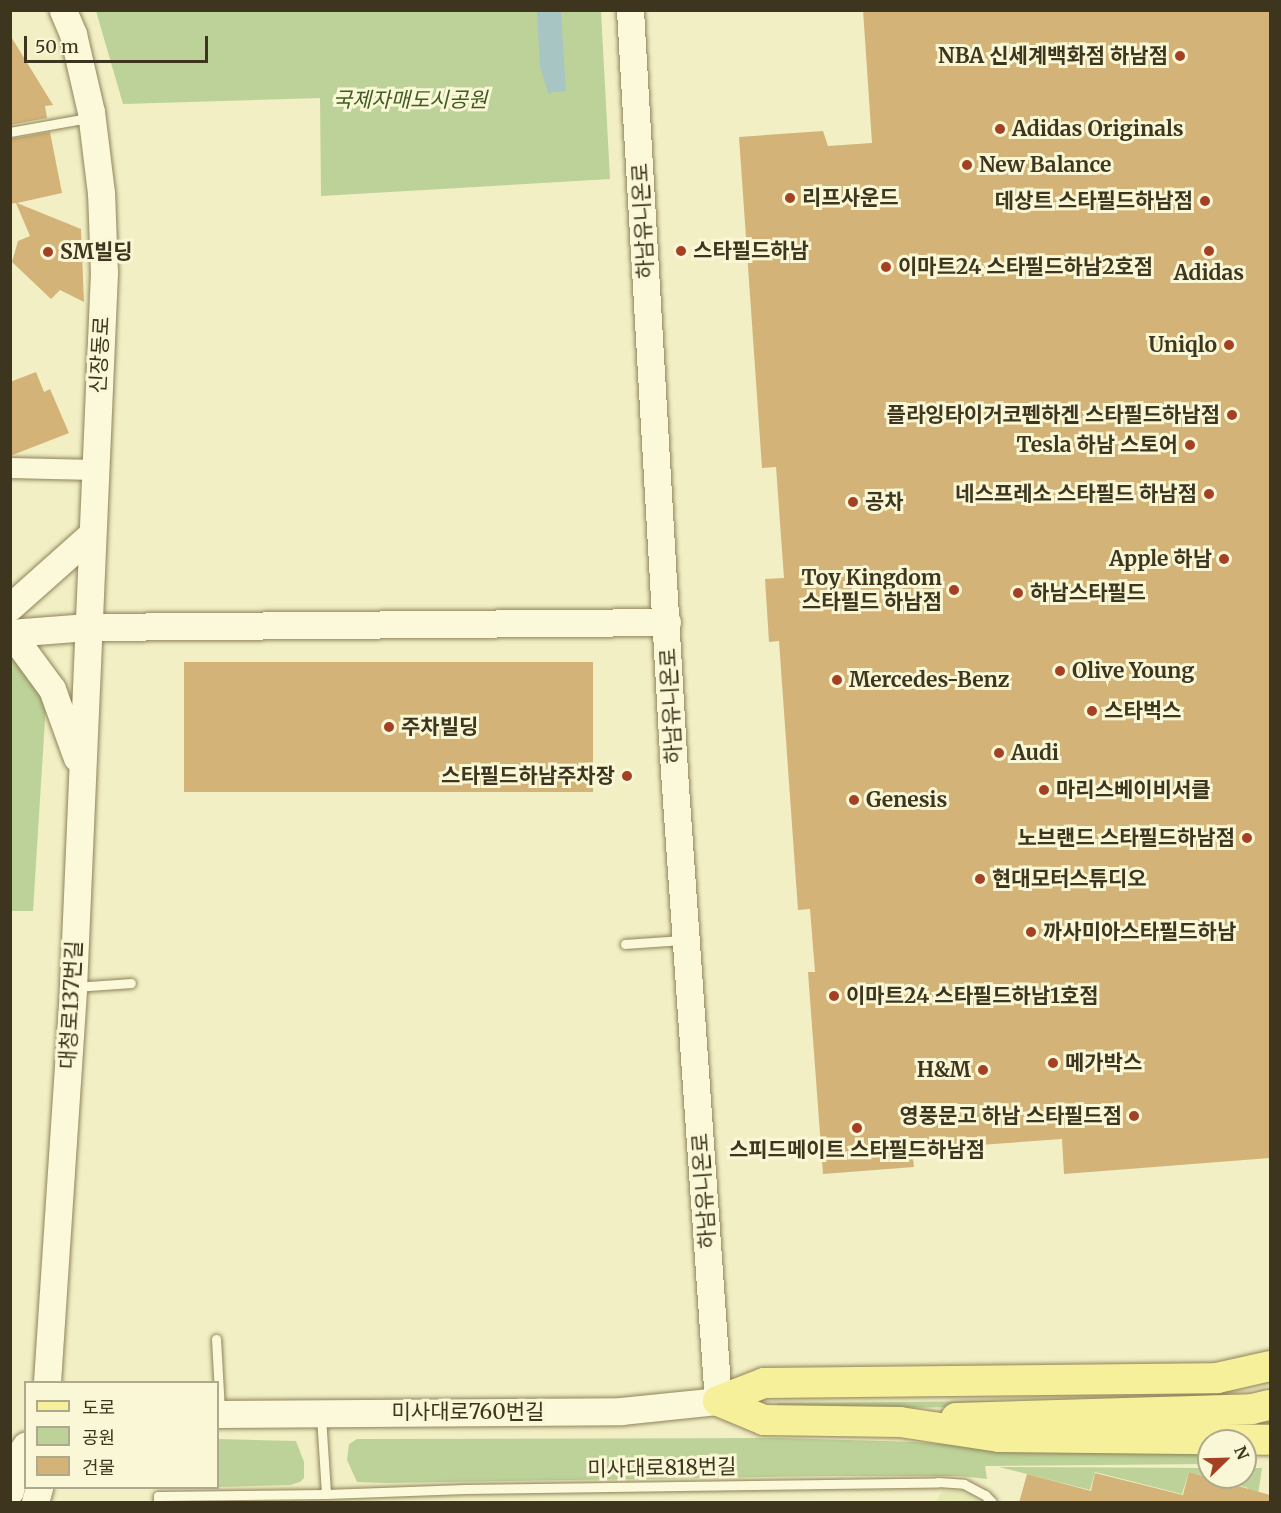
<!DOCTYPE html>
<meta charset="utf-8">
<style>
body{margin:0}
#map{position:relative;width:1281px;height:1513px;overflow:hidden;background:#f2efc5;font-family:Merriweather,"Noto Sans KR",serif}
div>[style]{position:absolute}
.farmland>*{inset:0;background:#e5e9b2}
.green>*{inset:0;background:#bdd298}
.water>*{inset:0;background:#a7c5c3}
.building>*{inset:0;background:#d3b378;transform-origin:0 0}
.roads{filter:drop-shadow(0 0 2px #8f8359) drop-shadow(0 0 2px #8f8359)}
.lane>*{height:9px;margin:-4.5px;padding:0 4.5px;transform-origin:4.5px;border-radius:4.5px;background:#fcf9da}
.street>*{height:20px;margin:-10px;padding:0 10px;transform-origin:10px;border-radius:10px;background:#fcf9da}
.secondary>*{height:27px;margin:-13.5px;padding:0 13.5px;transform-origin:13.5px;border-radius:13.5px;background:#fcf9da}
.primary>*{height:30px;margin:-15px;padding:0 15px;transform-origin:15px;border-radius:15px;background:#f7f09b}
.dots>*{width:16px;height:16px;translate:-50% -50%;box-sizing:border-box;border:3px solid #f9f7d6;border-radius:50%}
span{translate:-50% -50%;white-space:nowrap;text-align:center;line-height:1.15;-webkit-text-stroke:6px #f9f7d6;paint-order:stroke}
.poi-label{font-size:21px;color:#3e351e;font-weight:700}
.right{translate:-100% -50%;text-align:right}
.left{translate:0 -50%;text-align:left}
.park-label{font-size:21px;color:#405c23;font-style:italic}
.street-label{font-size:21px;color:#3e351e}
.frame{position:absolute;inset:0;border:12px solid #3e351e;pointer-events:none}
.legend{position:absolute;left:24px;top:1381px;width:195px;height:108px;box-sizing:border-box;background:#f9f7d6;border:2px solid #aea98c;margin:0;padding:8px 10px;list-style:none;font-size:18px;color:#3e351e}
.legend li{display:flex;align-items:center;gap:12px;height:30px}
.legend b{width:30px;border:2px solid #aea98c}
.north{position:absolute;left:1197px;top:1429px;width:60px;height:60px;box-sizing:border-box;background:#f9f7d6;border:2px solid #aea98c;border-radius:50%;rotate:67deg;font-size:16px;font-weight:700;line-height:24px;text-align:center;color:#3e351e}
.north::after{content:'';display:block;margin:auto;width:21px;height:27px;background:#a44124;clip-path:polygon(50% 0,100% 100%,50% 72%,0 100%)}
.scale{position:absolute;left:24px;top:36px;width:184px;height:27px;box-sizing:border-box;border:3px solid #3e351e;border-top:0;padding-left:8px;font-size:18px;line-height:21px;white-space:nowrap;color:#3e351e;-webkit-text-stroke:4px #f9f7d6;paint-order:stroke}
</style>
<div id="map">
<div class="farmland">
<i style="clip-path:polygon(942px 1491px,960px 1491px,981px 1502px,936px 1502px)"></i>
</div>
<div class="green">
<i style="clip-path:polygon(96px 11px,601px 11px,610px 179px,321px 196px,320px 98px,123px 104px)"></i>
<i style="clip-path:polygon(10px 643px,48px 672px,33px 911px,11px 911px)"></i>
<i style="clip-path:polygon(1012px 1401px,1011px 1407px,805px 1408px,777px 1407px,777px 1403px)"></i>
<i style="clip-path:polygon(780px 1438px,914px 1442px,976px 1447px,1209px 1450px,1209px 1464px,985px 1466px,987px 1479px,960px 1476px,832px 1476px,385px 1483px,357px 1482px,347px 1460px,349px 1444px,357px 1439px)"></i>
<i style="clip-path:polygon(218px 1439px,296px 1441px,304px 1462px,304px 1478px,300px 1482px,290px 1485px,218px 1487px)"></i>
<i style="clip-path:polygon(999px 1467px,1209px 1468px,1209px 1477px,1245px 1477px,1245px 1468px,1262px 1468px,1257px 1502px,1246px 1502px,1248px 1488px,1189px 1472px,1182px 1494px,1095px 1472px,1090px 1490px)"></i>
</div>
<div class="water">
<i style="clip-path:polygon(537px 11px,561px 11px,566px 91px,548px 93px,540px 66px)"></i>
</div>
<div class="building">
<i style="clip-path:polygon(863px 10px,1270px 10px,1270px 1158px,1064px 1174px,1062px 1139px,912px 1150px,914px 1167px,823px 1174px,808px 972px,815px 972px,810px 909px,798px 910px,779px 641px,769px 642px,765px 579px,784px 578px,776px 467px,762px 468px,739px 137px,823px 131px,828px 146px,872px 143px)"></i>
<i style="clip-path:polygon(10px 35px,53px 105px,45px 106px,47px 118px,10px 125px)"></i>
<i style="clip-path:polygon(50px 132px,62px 193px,17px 203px,81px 229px,84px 302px,60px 290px,51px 299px,12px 262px,18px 241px,30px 236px,16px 203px,10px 204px,10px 139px)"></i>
<i style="clip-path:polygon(36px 372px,44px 392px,50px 389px,69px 433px,10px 456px,10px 382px)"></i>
<i style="left:184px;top:662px;width:409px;height:130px"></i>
<i style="clip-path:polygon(1189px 1472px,1270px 1495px,1270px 1503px,1019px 1503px,1027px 1474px,1091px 1491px,1095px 1473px,1183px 1495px)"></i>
</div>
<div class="roads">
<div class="lane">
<i style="left:10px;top:132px;width:79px;rotate:-10.2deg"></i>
<i style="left:625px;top:944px;width:57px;rotate:-4deg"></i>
<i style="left:75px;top:987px;width:56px;rotate:-4.1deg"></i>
<i style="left:216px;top:1339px;width:72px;rotate:86.8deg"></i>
<i style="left:321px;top:1416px;width:78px;rotate:86.3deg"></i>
<i style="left:326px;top:1494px;width:139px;rotate:-2.1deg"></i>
<i style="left:465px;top:1489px;width:473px;rotate:-0.8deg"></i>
<i style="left:938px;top:1482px;width:26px;rotate:4deg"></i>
<i style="left:964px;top:1484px;width:24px;rotate:28deg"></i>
<i style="left:985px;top:1495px;width:10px;rotate:45deg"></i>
<i style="left:158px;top:1502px;width:6px;rotate:-90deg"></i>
<i style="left:158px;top:1496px;width:168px;rotate:-0.7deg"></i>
</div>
<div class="street">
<i style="left:10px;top:468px;width:85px;rotate:1.3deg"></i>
</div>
<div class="secondary">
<i style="left:10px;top:607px;width:110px;rotate:-41.7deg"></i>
<i style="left:10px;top:633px;width:78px;rotate:-4.4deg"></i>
<i style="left:88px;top:627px;width:579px;rotate:-0.49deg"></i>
<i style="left:10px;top:639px;width:6px;rotate:9deg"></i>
<i style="left:16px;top:640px;width:61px;rotate:53.7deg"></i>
<i style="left:52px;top:689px;width:73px;rotate:70.1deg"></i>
<i style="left:47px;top:1382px;width:395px;rotate:-86.2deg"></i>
<i style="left:73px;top:988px;width:716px;rotate:-87.52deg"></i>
<i style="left:104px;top:273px;width:80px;rotate:-92.1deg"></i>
<i style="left:101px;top:193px;width:82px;rotate:-97deg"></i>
<i style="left:91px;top:112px;width:80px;rotate:-103deg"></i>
<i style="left:73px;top:34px;width:26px;rotate:-113deg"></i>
<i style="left:218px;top:1414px;width:403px;rotate:-0.4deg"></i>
<i style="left:621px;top:1411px;width:98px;rotate:-5.9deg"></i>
<i style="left:718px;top:1401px;width:632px;rotate:-94deg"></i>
<i style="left:674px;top:771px;width:762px;rotate:-93.31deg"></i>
<i style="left:10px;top:1491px;width:35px;rotate:-77deg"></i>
<i style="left:18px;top:1457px;width:14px;rotate:-56deg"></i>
<i style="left:35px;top:1502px;width:15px;rotate:-74deg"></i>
</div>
<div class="primary">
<i style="left:718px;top:1401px;width:49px;rotate:-21.4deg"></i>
<i style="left:764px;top:1383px;width:453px;rotate:-0.6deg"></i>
<i style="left:1217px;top:1378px;width:54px;rotate:-12.8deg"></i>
<i style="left:718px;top:1401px;width:50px;rotate:22.4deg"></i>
<i style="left:764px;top:1420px;width:136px;rotate:0.8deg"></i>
<i style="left:900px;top:1422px;width:100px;rotate:8.6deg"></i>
<i style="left:999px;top:1437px;width:271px;rotate:0.6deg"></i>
<i style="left:956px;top:1418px;width:296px;rotate:-1.7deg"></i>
<i style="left:1252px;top:1409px;width:18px;rotate:-13deg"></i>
</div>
</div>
<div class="dots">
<i style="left:1180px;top:56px;background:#a44124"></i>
<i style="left:1000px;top:129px;background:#a44124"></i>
<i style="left:967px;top:165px;background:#a44124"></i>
<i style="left:790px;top:198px;background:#a44124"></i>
<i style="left:1205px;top:201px;background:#a44124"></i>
<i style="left:681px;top:251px;background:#a44124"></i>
<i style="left:1209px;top:251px;background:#a44124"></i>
<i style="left:48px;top:252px;background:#a44124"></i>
<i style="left:886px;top:267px;background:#a44124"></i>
<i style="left:1229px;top:345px;background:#a44124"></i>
<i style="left:1232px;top:415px;background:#a44124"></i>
<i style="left:1190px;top:445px;background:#a44124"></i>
<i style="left:1209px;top:494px;background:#a44124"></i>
<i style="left:853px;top:502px;background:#a44124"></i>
<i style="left:1224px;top:559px;background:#a44124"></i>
<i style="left:954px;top:590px;background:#a44124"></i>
<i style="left:1018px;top:593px;background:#a44124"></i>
<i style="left:1060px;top:671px;background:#a44124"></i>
<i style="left:837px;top:680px;background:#a44124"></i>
<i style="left:1092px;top:711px;background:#a44124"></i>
<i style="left:389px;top:727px;background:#a44124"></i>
<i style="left:999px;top:753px;background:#a44124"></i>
<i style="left:627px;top:776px;background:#a44124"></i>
<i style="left:1044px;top:790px;background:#a44124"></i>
<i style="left:854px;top:800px;background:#a44124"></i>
<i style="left:1247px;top:838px;background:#a44124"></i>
<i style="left:980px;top:879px;background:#a44124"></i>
<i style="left:1031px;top:932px;background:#a44124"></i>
<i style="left:834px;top:996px;background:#a44124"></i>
<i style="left:1053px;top:1063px;background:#a44124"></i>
<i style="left:983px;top:1070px;background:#a44124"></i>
<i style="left:1134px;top:1116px;background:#a44124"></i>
<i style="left:857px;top:1128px;background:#a44124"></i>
</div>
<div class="poi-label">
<span class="right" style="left:1168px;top:56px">NBA 신세계백화점 하남점</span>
<span class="left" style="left:1012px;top:129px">Adidas Originals</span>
<span class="left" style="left:979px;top:165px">New Balance</span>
<span class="left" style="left:802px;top:198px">리프사운드</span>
<span class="right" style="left:1193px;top:201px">데상트 스타필드하남점</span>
<span class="left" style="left:693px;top:251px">스타필드하남</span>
<span class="left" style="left:60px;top:252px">SM빌딩</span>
<span class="left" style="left:898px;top:267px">이마트24 스타필드하남2호점</span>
<span style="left:1209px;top:273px">Adidas</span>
<span class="right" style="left:1217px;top:345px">Uniqlo</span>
<span class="right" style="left:1220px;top:415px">플라잉타이거코펜하겐 스타필드하남점</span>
<span class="right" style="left:1178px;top:445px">Tesla 하남 스토어</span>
<span class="right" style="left:1197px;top:494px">네스프레소 스타필드 하남점</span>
<span class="left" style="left:865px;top:502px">공차</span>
<span class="right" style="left:1212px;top:559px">Apple 하남</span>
<span class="right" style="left:942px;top:590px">Toy Kingdom<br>스타필드 하남점</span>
<span class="left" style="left:1030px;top:593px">하남스타필드</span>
<span class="left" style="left:1072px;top:671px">Olive Young</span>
<span class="left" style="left:849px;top:680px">Mercedes-Benz</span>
<span class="left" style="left:1104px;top:711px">스타벅스</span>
<span class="left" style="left:401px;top:727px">주차빌딩</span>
<span class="left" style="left:1011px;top:753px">Audi</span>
<span class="right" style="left:615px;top:776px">스타필드하남주차장</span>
<span class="left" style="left:1056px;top:790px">마리스베이비서클</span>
<span class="left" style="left:866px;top:800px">Genesis</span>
<span class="right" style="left:1235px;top:838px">노브랜드 스타필드하남점</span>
<span class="left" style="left:992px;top:879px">현대모터스튜디오</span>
<span class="left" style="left:1043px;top:932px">까사미아스타필드하남</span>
<span class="left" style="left:846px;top:996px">이마트24 스타필드하남1호점</span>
<span class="left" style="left:1065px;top:1063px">메가박스</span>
<span class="right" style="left:971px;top:1070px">H&amp;M</span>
<span class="right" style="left:1122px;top:1116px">영풍문고 하남 스타필드점</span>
<span style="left:857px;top:1150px">스피드메이트 스타필드하남점</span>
</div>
<div class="park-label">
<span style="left:410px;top:100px">국제자매도시공원</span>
</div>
<div class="street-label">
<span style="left:643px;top:221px;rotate:-93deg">하남유니온로</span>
<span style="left:100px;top:355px;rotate:-87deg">신장동로</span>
<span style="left:671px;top:706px;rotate:-93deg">하남유니온로</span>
<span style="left:71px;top:1005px;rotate:-87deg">대청로137번길</span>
<span style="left:704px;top:1191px;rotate:-94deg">하남유니온로</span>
<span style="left:468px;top:1412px">미사대로760번길</span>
<span style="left:662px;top:1468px;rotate:-1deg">미사대로818번길</span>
</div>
<div class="frame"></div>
<ul class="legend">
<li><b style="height:8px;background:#f7f09b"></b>도로</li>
<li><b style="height:16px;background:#bdd298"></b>공원</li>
<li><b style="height:16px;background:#d3b378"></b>건물</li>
</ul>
<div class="north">N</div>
<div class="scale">50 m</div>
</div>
